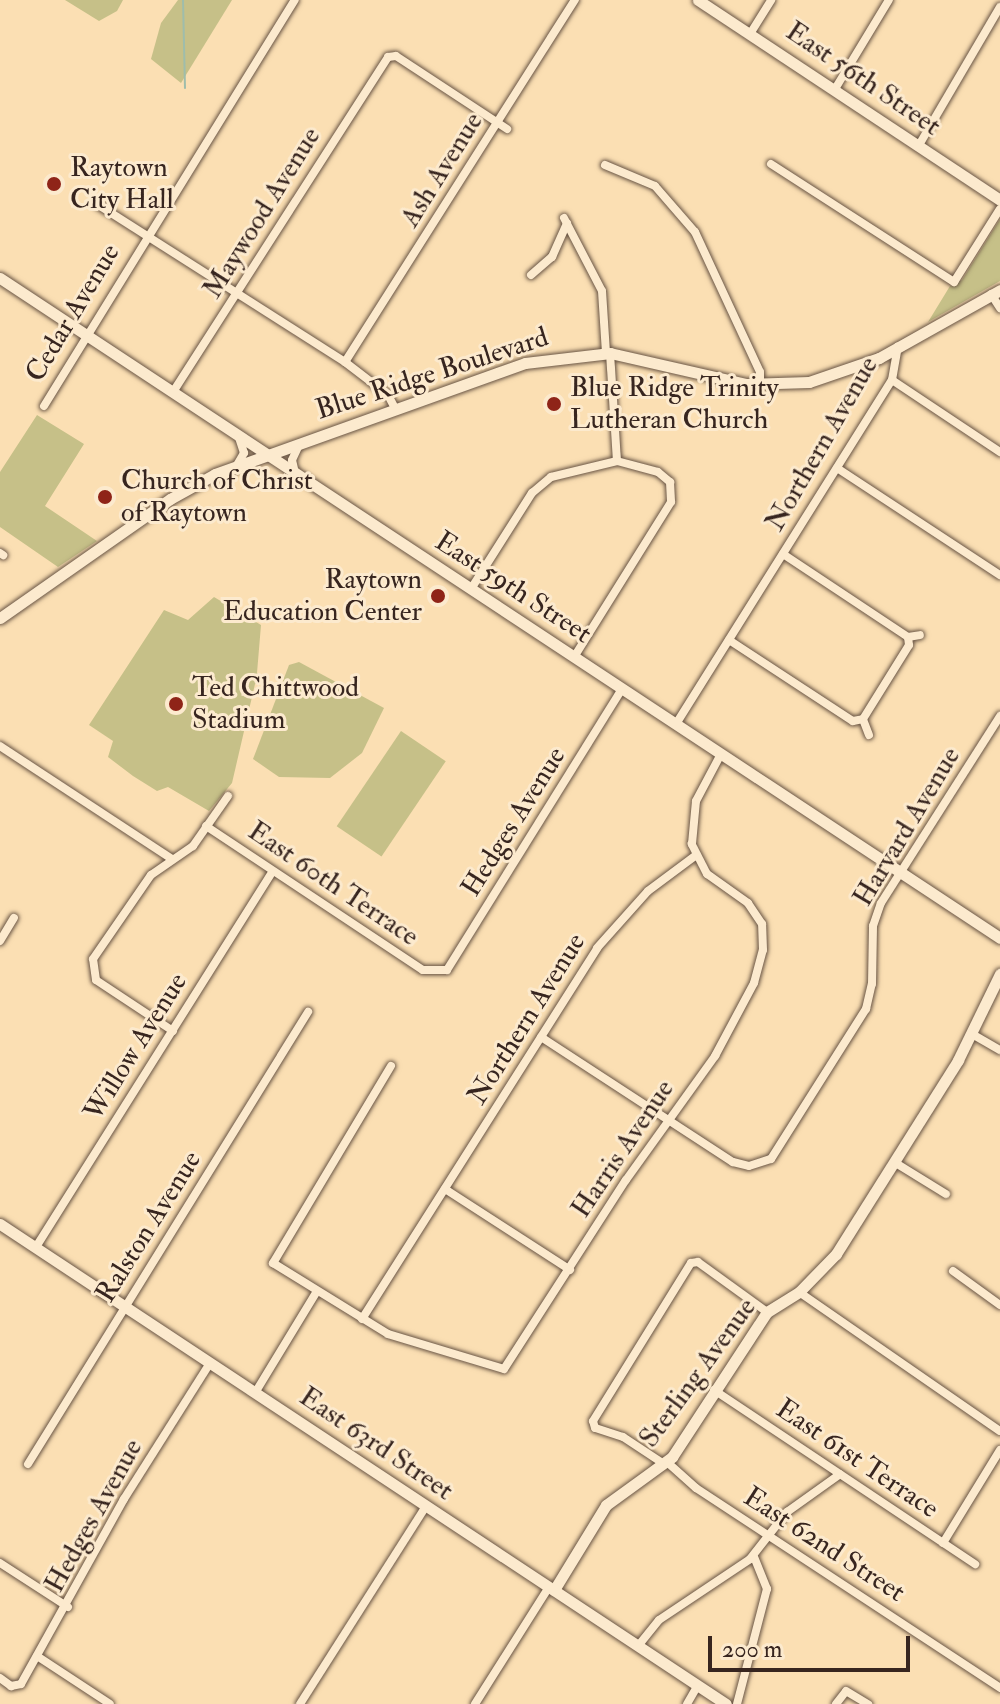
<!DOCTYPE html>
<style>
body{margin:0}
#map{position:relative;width:1000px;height:1704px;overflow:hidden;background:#fbdfb3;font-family:"IM FELL Double Pica",serif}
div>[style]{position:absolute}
.green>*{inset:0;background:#c6c088;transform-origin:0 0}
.stream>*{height:2px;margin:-1px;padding:0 1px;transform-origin:1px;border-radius:1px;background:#9fbdab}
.roads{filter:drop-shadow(0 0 2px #685444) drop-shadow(0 0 2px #685444)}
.street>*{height:8px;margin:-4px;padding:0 4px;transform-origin:4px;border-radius:4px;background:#fceace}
.secondary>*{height:11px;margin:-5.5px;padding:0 5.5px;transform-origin:5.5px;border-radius:5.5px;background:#fceace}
.dots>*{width:22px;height:22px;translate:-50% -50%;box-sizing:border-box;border:4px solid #fceace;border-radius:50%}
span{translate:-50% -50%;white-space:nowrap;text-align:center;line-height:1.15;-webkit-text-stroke:6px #fceace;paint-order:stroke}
.street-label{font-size:28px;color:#37251f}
.poi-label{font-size:28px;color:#37251f}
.left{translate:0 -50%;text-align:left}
.right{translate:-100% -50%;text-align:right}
.scale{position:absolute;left:708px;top:1636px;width:202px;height:36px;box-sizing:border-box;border:4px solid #37251f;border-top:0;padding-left:10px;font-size:24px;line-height:28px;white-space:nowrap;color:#37251f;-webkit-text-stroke:6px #fceace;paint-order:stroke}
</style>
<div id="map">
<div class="green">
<i style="clip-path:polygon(65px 0,123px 0,117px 11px,99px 21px)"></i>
<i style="clip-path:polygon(178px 0,232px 0,181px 83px,151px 59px,161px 23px)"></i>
<i style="clip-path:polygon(1000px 219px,1000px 281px,928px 322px,950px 286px,962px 280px)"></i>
<i style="clip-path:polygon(37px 415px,84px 444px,45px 506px,97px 541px,58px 567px,0 527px,0 472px)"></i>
<i style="clip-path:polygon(214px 597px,261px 625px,257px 673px,264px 675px,255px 684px,232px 783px,209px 811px,168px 787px,157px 791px,133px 776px,108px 757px,113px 741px,89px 725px,164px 610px,188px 620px)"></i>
<i style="clip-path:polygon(299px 662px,384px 708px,362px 753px,330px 778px,279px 777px,253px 759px,289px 665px)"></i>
<i style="left:401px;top:731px;width:54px;height:115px;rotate:34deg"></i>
</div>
<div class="stream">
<i style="left:183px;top:0;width:88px;rotate:88.7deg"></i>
</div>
<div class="roads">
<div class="street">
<i style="left:750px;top:34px;width:40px;rotate:-58deg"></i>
<i style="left:835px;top:89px;width:104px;rotate:-58.8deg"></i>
<i style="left:919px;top:145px;width:160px;rotate:-59.6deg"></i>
<i style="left:771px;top:164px;width:218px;rotate:32.8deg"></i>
<i style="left:954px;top:282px;width:86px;rotate:-57.8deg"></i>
<i style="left:605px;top:165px;width:54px;rotate:22.8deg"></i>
<i style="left:655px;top:186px;width:61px;rotate:49deg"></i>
<i style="left:695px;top:232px;width:154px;rotate:65.1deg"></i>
<i style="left:760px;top:372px;width:13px;rotate:90deg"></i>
<i style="left:97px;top:204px;width:294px;rotate:32.5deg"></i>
<i style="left:345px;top:362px;width:54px;rotate:37.5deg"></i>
<i style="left:388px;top:395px;width:17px;rotate:62deg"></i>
<i style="left:564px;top:218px;width:82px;rotate:62.5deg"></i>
<i style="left:602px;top:291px;width:62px;rotate:86.3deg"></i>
<i style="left:531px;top:275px;width:28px;rotate:-41deg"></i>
<i style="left:552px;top:257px;width:37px;rotate:-66deg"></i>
<i style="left:991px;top:294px;width:17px;rotate:57deg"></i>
<i style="left:610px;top:353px;width:108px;rotate:86.3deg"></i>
<i style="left:345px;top:362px;width:429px;rotate:-57.6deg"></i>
<i style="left:892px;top:380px;width:130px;rotate:33.7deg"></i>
<i style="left:173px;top:392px;width:398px;rotate:-57.3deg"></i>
<i style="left:388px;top:57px;width:8px;rotate:-7deg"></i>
<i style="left:396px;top:56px;width:133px;rotate:33.3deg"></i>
<i style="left:44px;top:406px;width:477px;rotate:-58.3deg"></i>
<i style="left:237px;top:465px;width:14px;rotate:-60deg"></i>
<i style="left:244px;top:453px;width:16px;rotate:-108deg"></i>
<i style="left:837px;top:468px;width:195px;rotate:33.3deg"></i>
<i style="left:295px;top:473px;width:13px;rotate:-103deg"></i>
<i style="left:292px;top:460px;width:17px;rotate:-65deg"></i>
<i style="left:0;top:553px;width:4px;rotate:34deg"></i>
<i style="left:783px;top:554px;width:150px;rotate:33.6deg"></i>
<i style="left:471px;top:589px;width:114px;rotate:-57.6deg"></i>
<i style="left:532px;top:493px;width:25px;rotate:-40deg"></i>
<i style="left:551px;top:477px;width:68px;rotate:-13.6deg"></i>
<i style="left:617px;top:461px;width:42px;rotate:15deg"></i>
<i style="left:658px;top:472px;width:16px;rotate:40deg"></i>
<i style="left:670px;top:482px;width:20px;rotate:87deg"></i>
<i style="left:671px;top:502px;width:183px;rotate:122deg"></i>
<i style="left:908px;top:637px;width:12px;rotate:-9deg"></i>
<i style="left:729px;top:640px;width:148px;rotate:33.2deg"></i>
<i style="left:853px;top:721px;width:10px;rotate:-11deg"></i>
<i style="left:676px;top:724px;width:406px;rotate:-57.9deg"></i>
<i style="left:892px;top:380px;width:34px;rotate:-80deg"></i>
<i style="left:869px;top:735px;width:17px;rotate:-111deg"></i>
<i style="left:863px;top:719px;width:87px;rotate:-58.1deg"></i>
<i style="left:909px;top:645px;width:8px;rotate:-97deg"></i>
<i style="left:0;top:746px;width:206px;rotate:33.3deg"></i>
<i style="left:206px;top:826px;width:260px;rotate:33.6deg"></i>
<i style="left:423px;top:970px;width:24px"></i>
<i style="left:447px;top:970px;width:331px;rotate:-58.1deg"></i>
<i style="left:0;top:941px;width:27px;rotate:-59deg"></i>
<i style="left:173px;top:1031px;width:92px;rotate:-146.5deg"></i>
<i style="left:96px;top:980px;width:21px;rotate:-98deg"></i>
<i style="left:93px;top:959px;width:102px;rotate:-55.4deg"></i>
<i style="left:151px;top:875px;width:51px;rotate:-34.6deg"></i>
<i style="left:193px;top:846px;width:61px;rotate:-55deg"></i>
<i style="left:972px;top:1034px;width:32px;rotate:30deg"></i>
<i style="left:541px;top:1037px;width:229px;rotate:33.1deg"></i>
<i style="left:733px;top:1162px;width:16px;rotate:14deg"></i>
<i style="left:749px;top:1166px;width:23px;rotate:-18deg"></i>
<i style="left:771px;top:1159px;width:178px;rotate:-57.7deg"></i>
<i style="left:866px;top:1009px;width:26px;rotate:-77deg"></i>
<i style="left:872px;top:984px;width:58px;rotate:-89deg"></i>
<i style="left:873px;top:926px;width:24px;rotate:-71deg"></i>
<i style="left:881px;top:903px;width:222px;rotate:-57.5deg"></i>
<i style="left:391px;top:1066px;width:230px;rotate:120.9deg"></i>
<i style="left:273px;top:1263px;width:135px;rotate:31.7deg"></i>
<i style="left:388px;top:1334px;width:121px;rotate:16.8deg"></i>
<i style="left:504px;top:1369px;width:225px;rotate:-57.2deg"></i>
<i style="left:626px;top:1180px;width:153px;rotate:-54.3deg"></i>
<i style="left:715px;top:1056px;width:83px;rotate:-61.9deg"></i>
<i style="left:754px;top:983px;width:34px;rotate:-75deg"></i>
<i style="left:763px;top:950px;width:26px;rotate:-92deg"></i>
<i style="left:762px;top:924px;width:25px;rotate:-124deg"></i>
<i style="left:748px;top:903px;width:50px;rotate:-144.7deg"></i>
<i style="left:707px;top:874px;width:34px;rotate:-117deg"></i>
<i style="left:692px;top:844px;width:43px;rotate:-84.7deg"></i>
<i style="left:696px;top:801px;width:53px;rotate:-62deg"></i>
<i style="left:894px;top:1162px;width:61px;rotate:31.6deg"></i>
<i style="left:445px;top:1189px;width:149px;rotate:32.9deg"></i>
<i style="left:36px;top:1247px;width:444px;rotate:-57.8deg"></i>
<i style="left:953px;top:1271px;width:58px;rotate:35.9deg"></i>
<i style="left:799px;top:1292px;width:244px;rotate:34.7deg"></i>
<i style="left:362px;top:1319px;width:439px;rotate:-57.6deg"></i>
<i style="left:597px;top:948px;width:76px;rotate:-48.2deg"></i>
<i style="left:648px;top:891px;width:59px;rotate:-36.7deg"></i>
<i style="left:714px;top:1390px;width:314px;rotate:33.7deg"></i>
<i style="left:255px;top:1393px;width:119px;rotate:-58.7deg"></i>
<i style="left:667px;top:1462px;width:39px;rotate:42deg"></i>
<i style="left:696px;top:1488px;width:364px;rotate:33.3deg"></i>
<i style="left:28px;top:1464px;width:532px;rotate:-58.22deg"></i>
<i style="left:664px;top:1464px;width:49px;rotate:-146.6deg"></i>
<i style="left:623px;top:1437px;width:29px;rotate:-162deg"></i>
<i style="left:595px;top:1428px;width:7px;rotate:-106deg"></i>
<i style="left:593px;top:1421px;width:186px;rotate:-58.2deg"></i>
<i style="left:691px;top:1263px;width:7px;rotate:-8deg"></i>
<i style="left:698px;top:1262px;width:85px;rotate:35.9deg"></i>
<i style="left:943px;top:1543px;width:109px;rotate:-58.5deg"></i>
<i style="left:0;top:1563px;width:81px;rotate:32.9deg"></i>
<i style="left:638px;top:1646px;width:33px;rotate:-51deg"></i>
<i style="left:659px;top:1620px;width:110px;rotate:-33.8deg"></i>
<i style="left:750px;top:1559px;width:60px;rotate:-51.8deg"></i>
<i style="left:787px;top:1512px;width:65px;rotate:-35.6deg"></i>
<i style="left:37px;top:1656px;width:87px;rotate:33.3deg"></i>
<i style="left:0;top:1678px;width:14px;rotate:36deg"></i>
<i style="left:11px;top:1686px;width:10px;rotate:-11deg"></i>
<i style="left:21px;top:1684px;width:212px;rotate:-60.9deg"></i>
<i style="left:124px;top:1499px;width:161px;rotate:-57.7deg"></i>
<i style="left:300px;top:1704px;width:235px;rotate:-57.5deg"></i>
<i style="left:475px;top:1704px;width:138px;rotate:-57.7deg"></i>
<i style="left:687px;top:1704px;width:22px;rotate:-60deg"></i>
<i style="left:737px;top:1704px;width:119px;rotate:-75.4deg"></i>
<i style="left:767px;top:1589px;width:35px;rotate:-112deg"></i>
<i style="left:836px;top:1704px;width:16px;rotate:-52deg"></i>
<i style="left:846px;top:1691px;width:26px;rotate:31deg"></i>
</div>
<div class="secondary">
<i style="left:698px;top:0;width:362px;rotate:33.5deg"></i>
<i style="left:0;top:278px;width:1198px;rotate:33.42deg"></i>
<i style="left:0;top:618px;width:208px;rotate:-35deg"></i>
<i style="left:170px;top:499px;width:51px;rotate:-29.1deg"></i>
<i style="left:215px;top:474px;width:329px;rotate:-19.7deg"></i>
<i style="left:525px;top:363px;width:86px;rotate:-6.7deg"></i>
<i style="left:610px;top:353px;width:140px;rotate:12.8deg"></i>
<i style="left:747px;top:384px;width:62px;rotate:-1.8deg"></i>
<i style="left:809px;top:382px;width:74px;rotate:-18.9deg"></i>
<i style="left:879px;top:358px;width:139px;rotate:-29.3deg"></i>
<i style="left:0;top:1224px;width:870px;rotate:33.47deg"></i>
<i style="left:554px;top:1590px;width:100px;rotate:-58.5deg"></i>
<i style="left:606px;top:1505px;width:82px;rotate:-36deg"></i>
<i style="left:672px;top:1457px;width:173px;rotate:-56.8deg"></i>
<i style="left:767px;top:1312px;width:38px;rotate:-32deg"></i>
<i style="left:799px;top:1292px;width:53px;rotate:-45.8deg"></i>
<i style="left:836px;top:1254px;width:229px;rotate:-57.8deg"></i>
<i style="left:958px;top:1060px;width:96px;rotate:-64deg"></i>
</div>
</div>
<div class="dots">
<i style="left:54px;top:184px;background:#8f2418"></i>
<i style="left:554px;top:404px;background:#8f2418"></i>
<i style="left:105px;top:497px;background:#8f2418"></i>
<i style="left:438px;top:596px;background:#8f2418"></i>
<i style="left:176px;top:704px;background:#8f2418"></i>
</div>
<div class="street-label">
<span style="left:863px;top:79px;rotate:34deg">East 56th Street</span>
<span style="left:442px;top:170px;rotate:-58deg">Ash Avenue</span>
<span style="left:262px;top:213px;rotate:-58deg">Maywood Avenue</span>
<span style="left:73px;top:313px;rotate:-59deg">Cedar Avenue</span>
<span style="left:432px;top:374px;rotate:-18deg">Blue Ridge Boulevard</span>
<span style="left:822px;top:444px;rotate:-60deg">Northern Avenue</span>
<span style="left:513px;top:588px;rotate:33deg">East 59th Street</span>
<span style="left:514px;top:822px;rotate:-58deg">Hedges Avenue</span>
<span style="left:907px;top:827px;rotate:-59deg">Harvard Avenue</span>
<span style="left:333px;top:884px;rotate:34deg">East 60th Terrace</span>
<span style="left:527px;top:1019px;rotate:-58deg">Northern Avenue</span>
<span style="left:136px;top:1047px;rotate:-58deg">Willow Avenue</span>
<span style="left:623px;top:1149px;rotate:-56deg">Harris Avenue</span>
<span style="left:149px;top:1227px;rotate:-58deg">Ralston Avenue</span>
<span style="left:698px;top:1373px;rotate:-54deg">Sterling Avenue</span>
<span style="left:376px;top:1444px;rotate:34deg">East 63rd Street</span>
<span style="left:857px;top:1459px;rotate:34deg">East 61st Terrace</span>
<span style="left:94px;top:1516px;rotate:-61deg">Hedges Avenue</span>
<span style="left:824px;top:1545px;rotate:33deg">East 62nd Street</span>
</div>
<div class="poi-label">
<span class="left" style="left:70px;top:184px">Raytown<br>City Hall</span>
<span class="left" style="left:570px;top:404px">Blue Ridge Trinity<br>Lutheran Church</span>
<span class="left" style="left:121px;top:497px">Church of Christ<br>of Raytown</span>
<span class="right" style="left:422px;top:596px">Raytown<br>Education Center</span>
<span class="left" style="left:192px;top:704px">Ted Chittwood<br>Stadium</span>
</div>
<div class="scale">200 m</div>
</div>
